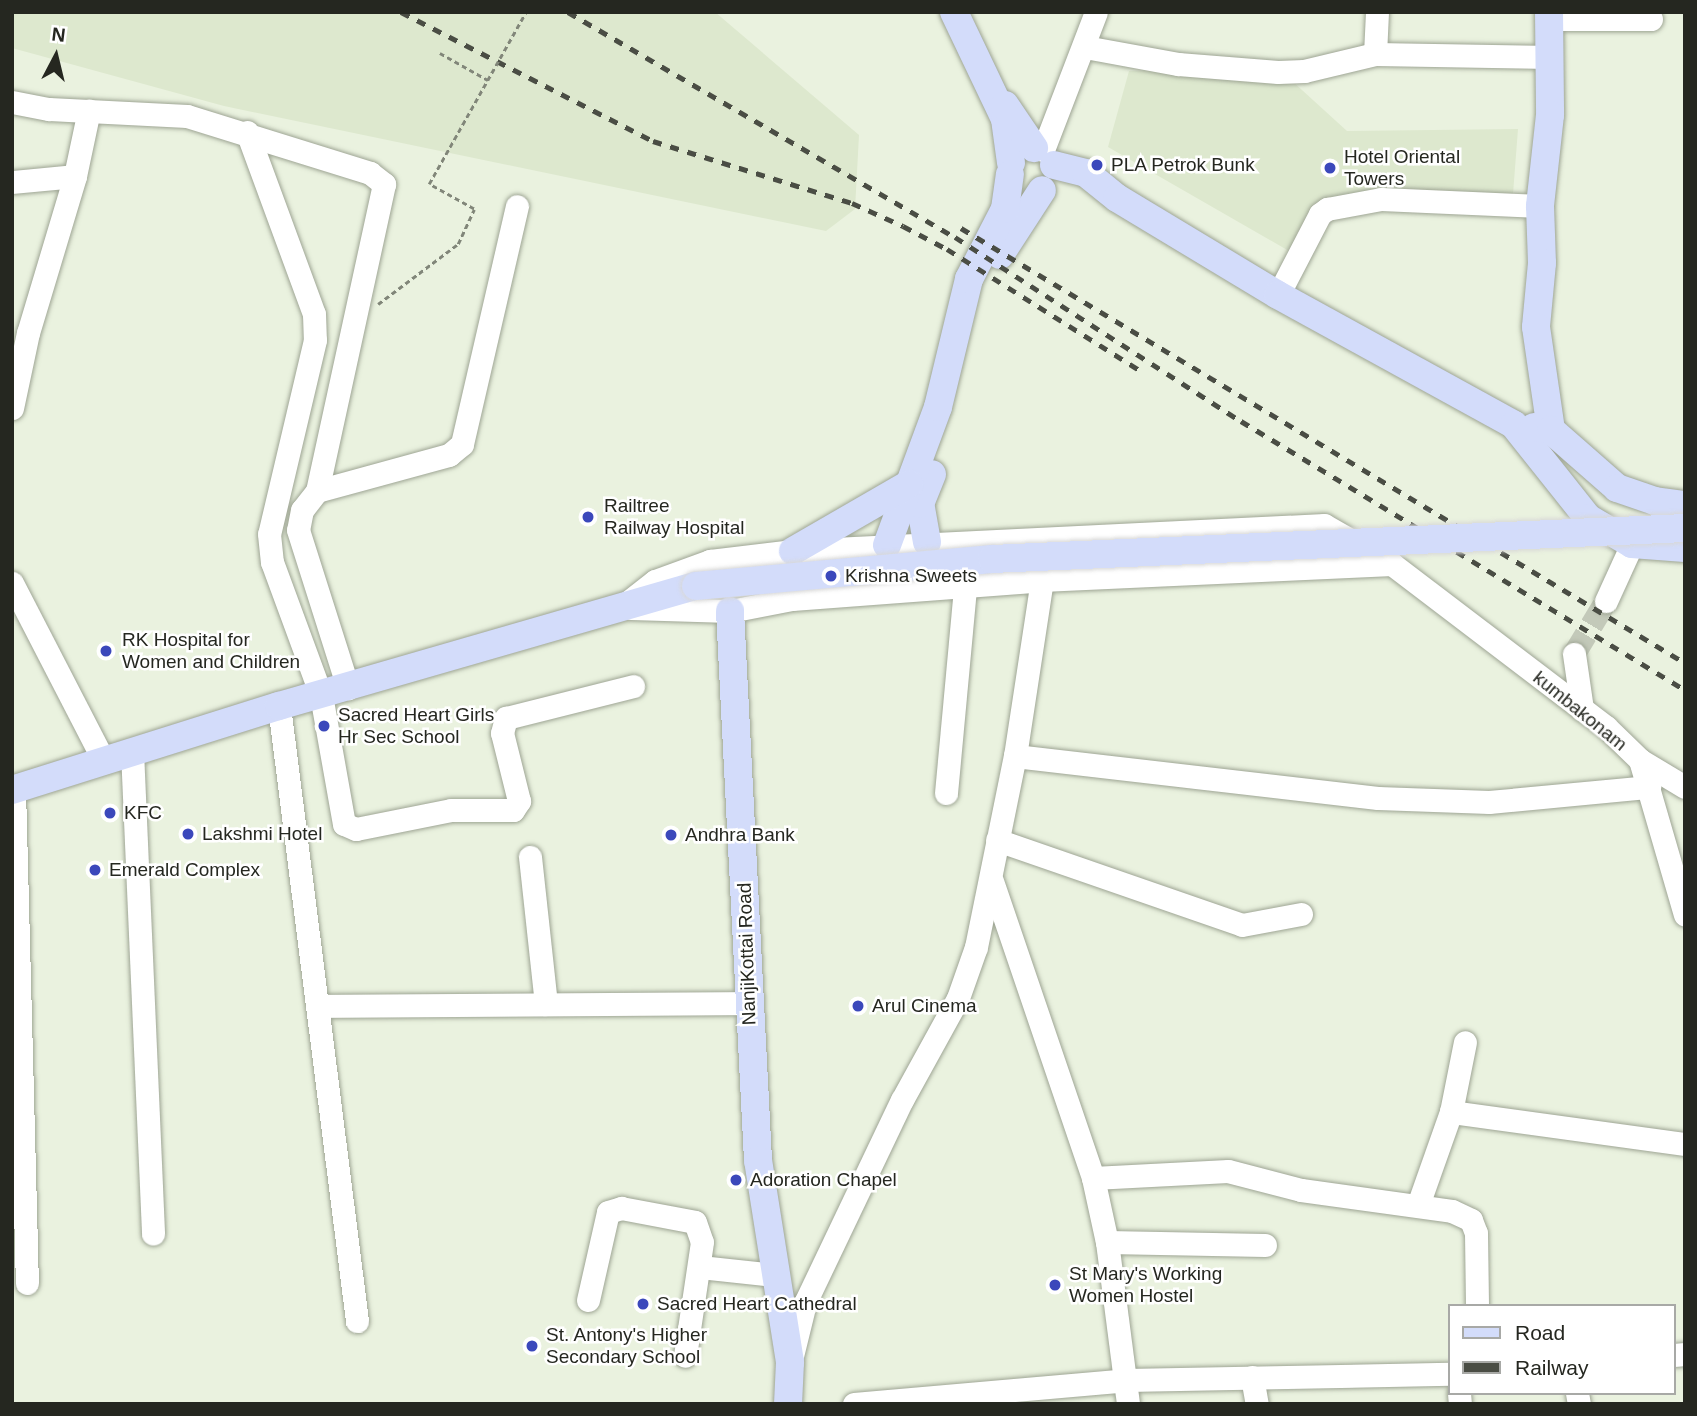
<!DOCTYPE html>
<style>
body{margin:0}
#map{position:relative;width:1697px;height:1416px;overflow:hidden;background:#eaf2df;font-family:Arial,sans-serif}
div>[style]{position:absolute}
.built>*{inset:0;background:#dde8ce}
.minor-tunnel>*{height:23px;margin-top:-11.5px;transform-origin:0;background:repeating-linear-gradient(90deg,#c3c9b9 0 23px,transparent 0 34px)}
.path>*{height:2.5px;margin-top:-1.25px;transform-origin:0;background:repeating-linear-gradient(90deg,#818679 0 5px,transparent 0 8.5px)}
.roads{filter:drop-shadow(0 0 2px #9ea594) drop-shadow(0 0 2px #9ea594)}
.minor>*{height:23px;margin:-11.5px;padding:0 11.5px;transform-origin:11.5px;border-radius:11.5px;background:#fff}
.major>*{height:28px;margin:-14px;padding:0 14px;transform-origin:14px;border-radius:14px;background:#d3dcfa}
.rail>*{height:5px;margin-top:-2.5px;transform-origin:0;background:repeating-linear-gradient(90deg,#4a4d44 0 9px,transparent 0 18px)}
.path-bridge>*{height:2.5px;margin-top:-1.25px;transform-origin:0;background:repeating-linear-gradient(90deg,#818679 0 5px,transparent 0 8.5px)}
.bridges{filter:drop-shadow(0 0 2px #d8d8d7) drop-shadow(0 0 2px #d8d8d7)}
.major-bridge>*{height:28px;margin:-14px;padding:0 14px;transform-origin:14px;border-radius:14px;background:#d3dcfa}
.dots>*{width:19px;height:19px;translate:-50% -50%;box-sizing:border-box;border:4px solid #fff;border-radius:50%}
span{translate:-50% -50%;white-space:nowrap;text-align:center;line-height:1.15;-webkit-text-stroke:5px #fff;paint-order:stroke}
.poi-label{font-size:19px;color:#252720}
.left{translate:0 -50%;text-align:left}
.street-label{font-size:19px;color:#252720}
.frame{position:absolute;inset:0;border:14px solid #252720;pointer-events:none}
.legend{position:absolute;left:1448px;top:1304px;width:228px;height:91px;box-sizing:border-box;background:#fff;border:2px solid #a8a9a6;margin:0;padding:9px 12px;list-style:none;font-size:21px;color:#252720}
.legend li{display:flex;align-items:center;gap:14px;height:35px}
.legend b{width:35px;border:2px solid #a8a9a6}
.north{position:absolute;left:21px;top:21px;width:70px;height:70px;-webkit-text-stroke:5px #fff;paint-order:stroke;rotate:7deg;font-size:19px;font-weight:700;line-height:28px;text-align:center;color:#252720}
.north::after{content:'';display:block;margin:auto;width:24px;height:32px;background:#252720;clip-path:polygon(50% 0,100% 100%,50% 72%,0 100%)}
</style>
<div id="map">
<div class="built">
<i style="clip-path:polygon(12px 12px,715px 12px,859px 135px,855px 209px,826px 231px,224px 106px,12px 48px)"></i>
<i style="clip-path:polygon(1196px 69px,1291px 80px,1347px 131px,1518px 129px,1513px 194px,1372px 190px,1318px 205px,1289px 251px,1108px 147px,1129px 71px)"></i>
</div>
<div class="minor-tunnel">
<i style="left:1574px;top:654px;width:62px;rotate:-58.9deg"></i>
</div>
<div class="path">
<i style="left:440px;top:53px;width:55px;rotate:29.4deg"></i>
<i style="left:378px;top:304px;width:100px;rotate:-36.9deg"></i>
<i style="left:458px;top:244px;width:38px;rotate:-65deg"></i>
<i style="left:474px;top:209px;width:51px;rotate:-150.9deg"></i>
</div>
<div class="roads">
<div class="minor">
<i style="left:1377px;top:12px;width:42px;rotate:92.7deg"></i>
<i style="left:1375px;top:54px;width:176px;rotate:1deg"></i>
<i style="left:1550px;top:19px;width:101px"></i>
<i style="left:1085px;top:47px;width:95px;rotate:10.4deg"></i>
<i style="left:1178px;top:64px;width:100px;rotate:4.6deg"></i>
<i style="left:1278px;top:72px;width:26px;rotate:-2deg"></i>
<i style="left:1304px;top:71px;width:73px;rotate:-13.5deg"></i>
<i style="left:12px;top:102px;width:38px;rotate:11deg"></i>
<i style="left:49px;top:109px;width:138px;rotate:2.9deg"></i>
<i style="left:187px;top:116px;width:192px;rotate:17.3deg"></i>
<i style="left:370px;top:173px;width:18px;rotate:38deg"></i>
<i style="left:384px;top:184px;width:314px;rotate:102.3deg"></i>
<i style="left:317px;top:491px;width:24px;rotate:128deg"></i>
<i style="left:302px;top:510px;width:20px;rotate:101deg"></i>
<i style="left:298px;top:530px;width:166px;rotate:72.4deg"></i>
<i style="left:247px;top:132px;width:194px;rotate:69.8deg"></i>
<i style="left:314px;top:314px;width:26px;rotate:88deg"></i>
<i style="left:315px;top:340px;width:199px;rotate:103.3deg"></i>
<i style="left:269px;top:534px;width:28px;rotate:84deg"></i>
<i style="left:272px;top:562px;width:142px;rotate:69.8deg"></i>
<i style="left:321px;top:695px;width:131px;rotate:79.9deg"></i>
<i style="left:344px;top:824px;width:13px;rotate:23deg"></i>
<i style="left:356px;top:829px;width:97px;rotate:-11.3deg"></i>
<i style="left:451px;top:810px;width:62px"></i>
<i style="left:513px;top:810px;width:11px;rotate:-56deg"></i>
<i style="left:519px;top:801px;width:70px;rotate:-104deg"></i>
<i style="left:502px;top:733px;width:16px;rotate:-75deg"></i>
<i style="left:506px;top:718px;width:131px;rotate:-14.1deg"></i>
<i style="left:1043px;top:150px;width:148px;rotate:-69deg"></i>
<i style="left:12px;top:182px;width:63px;rotate:-5.4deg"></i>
<i style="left:1278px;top:295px;width:91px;rotate:-62.6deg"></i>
<i style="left:1320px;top:214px;width:9px;rotate:-36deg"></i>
<i style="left:1327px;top:209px;width:55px;rotate:-10.5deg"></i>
<i style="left:1381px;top:199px;width:159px;rotate:2.5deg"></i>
<i style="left:12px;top:408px;width:77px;rotate:-78deg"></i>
<i style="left:28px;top:333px;width:164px;rotate:-73.3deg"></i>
<i style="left:75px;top:176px;width:67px;rotate:-78deg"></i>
<i style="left:317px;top:491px;width:137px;rotate:-15.3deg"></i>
<i style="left:449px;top:455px;width:17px;rotate:-40deg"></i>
<i style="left:462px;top:444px;width:244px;rotate:-77deg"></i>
<i style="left:12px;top:583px;width:198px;rotate:62.7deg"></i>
<i style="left:1606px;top:601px;width:63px;rotate:-65.5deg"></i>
<i style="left:628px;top:602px;width:34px;rotate:-38deg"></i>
<i style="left:655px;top:581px;width:59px;rotate:-20deg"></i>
<i style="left:710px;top:561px;width:84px;rotate:-6.9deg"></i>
<i style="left:793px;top:551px;width:532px;rotate:-2.8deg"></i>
<i style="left:1324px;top:525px;width:78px;rotate:29.8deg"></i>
<i style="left:1392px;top:564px;width:269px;rotate:37.3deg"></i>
<i style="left:1606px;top:727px;width:47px;rotate:44.1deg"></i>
<i style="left:1640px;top:760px;width:161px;rotate:73.8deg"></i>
<i style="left:631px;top:608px;width:99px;rotate:1.7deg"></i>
<i style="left:730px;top:611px;width:63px;rotate:-11deg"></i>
<i style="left:792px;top:599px;width:251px;rotate:-4.3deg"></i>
<i style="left:1042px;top:580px;width:350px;rotate:-2.6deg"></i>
<i style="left:1574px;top:654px;width:56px;rotate:81.7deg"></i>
<i style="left:279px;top:706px;width:620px;rotate:82.77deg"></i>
<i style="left:132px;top:751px;width:483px;rotate:87.5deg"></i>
<i style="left:1015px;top:756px;width:365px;rotate:6.6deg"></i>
<i style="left:1378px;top:798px;width:111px;rotate:2.1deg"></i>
<i style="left:1489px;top:802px;width:161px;rotate:-5.4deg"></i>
<i style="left:1640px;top:760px;width:52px;rotate:31deg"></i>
<i style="left:14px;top:789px;width:494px;rotate:88.5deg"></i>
<i style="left:946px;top:793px;width:207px;rotate:-84.7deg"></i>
<i style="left:997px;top:840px;width:259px;rotate:19.1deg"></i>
<i style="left:1242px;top:925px;width:60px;rotate:-10.6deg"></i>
<i style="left:530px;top:857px;width:148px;rotate:83.8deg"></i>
<i style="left:992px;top:881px;width:314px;rotate:71.2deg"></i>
<i style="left:1093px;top:1178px;width:66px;rotate:77.7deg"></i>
<i style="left:1107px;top:1242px;width:163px;rotate:82.6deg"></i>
<i style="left:317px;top:1006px;width:432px;rotate:-0.4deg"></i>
<i style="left:1451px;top:1112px;width:236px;rotate:7.8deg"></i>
<i style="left:1093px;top:1178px;width:135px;rotate:-3deg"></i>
<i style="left:1228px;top:1171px;width:75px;rotate:14.6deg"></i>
<i style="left:1301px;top:1190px;width:152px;rotate:7.9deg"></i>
<i style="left:1452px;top:1211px;width:21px;rotate:25deg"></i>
<i style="left:1471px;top:1220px;width:14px;rotate:69deg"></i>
<i style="left:1476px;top:1233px;width:73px;rotate:89.2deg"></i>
<i style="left:1418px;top:1205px;width:99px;rotate:-70.5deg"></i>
<i style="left:1451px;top:1112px;width:71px;rotate:-78.7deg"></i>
<i style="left:1107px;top:1242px;width:158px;rotate:1.1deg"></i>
<i style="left:700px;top:1267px;width:75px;rotate:6.1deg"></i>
<i style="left:588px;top:1300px;width:90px;rotate:-77.2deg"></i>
<i style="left:608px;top:1212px;width:14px;rotate:-17deg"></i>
<i style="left:621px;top:1208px;width:75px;rotate:10.7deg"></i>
<i style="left:695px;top:1222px;width:21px;rotate:71deg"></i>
<i style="left:702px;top:1242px;width:115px;rotate:98.5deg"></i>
<i style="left:1674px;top:1355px;width:11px;rotate:-5deg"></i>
<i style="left:792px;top:1356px;width:55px;rotate:-76.2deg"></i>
<i style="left:805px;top:1303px;width:225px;rotate:-64.5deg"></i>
<i style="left:902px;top:1100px;width:116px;rotate:-61.2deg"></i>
<i style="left:958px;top:998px;width:54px;rotate:-70.6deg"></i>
<i style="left:976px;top:947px;width:195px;rotate:-78.5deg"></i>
<i style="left:1015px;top:756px;width:178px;rotate:-81.3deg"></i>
<i style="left:1042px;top:580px;width:39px;rotate:-93deg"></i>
<i style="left:1252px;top:1377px;width:27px;rotate:80deg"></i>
<i style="left:1459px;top:1393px;width:11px;rotate:85deg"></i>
<i style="left:1577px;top:1393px;width:11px;rotate:80deg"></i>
<i style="left:854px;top:1404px;width:273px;rotate:-5deg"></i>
<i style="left:1126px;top:1380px;width:324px;rotate:-1.1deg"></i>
</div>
<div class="major">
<i style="left:954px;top:12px;width:119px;rotate:64.5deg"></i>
<i style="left:1005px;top:119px;width:44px;rotate:82.2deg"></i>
<i style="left:1549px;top:12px;width:103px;rotate:89.4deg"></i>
<i style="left:1550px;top:115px;width:92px;rotate:96.3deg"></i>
<i style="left:1540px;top:206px;width:57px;rotate:88deg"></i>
<i style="left:1542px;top:263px;width:64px;rotate:95.4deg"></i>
<i style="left:1536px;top:327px;width:104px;rotate:81.7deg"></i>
<i style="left:1005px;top:105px;width:52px;rotate:56deg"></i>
<i style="left:1054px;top:165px;width:33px;rotate:14deg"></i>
<i style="left:1086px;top:173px;width:40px;rotate:39deg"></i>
<i style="left:1117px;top:198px;width:188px;rotate:31.1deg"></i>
<i style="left:1278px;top:295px;width:269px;rotate:28.8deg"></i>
<i style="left:1514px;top:425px;width:119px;rotate:51.5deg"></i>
<i style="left:1588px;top:518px;width:51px;rotate:30.6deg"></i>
<i style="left:1632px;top:544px;width:53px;rotate:4.3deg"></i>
<i style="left:1000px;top:255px;width:77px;rotate:-57.1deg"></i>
<i style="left:1534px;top:427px;width:17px;rotate:10deg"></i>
<i style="left:1551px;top:430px;width:88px;rotate:41.3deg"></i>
<i style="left:1617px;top:488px;width:40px;rotate:18.9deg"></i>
<i style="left:1655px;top:501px;width:30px;rotate:8deg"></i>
<i style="left:927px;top:542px;width:39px;rotate:-100deg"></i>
<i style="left:920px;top:504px;width:32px;rotate:-68deg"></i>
<i style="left:887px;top:545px;width:147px;rotate:-69.7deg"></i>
<i style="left:938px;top:407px;width:132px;rotate:-76.4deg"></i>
<i style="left:969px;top:279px;width:79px;rotate:-62.8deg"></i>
<i style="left:1005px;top:209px;width:35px;rotate:-82deg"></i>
<i style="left:793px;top:551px;width:134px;rotate:-30deg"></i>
<i style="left:730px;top:611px;width:550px;rotate:87.08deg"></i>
<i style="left:758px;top:1160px;width:205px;rotate:81deg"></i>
<i style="left:790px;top:1362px;width:42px;rotate:92.7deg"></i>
<i style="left:12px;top:790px;width:280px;rotate:-17.5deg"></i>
<i style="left:279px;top:706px;width:434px;rotate:-16.1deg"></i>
</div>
</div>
<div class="rail">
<i style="left:401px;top:12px;width:283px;rotate:27.1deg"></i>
<i style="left:653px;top:141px;width:208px;rotate:17.3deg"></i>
<i style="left:852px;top:203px;width:56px;rotate:24.3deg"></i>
<i style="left:903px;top:226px;width:50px;rotate:27.6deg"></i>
<i style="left:947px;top:249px;width:227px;rotate:32.2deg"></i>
<i style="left:568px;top:12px;width:448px;rotate:30.2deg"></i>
<i style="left:955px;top:237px;width:340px;rotate:32.8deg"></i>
<i style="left:1241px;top:421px;width:519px;rotate:31.21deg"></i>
<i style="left:961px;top:228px;width:845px;rotate:31deg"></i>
</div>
<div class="path-bridge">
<i style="left:429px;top:184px;width:197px;rotate:-60.6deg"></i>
</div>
<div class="bridges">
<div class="major-bridge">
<i style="left:696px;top:586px;width:297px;rotate:-5.2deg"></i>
<i style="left:992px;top:559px;width:694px;rotate:-2.56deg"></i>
</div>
</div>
<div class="dots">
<i style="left:1097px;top:165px;background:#3b48bb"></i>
<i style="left:1330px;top:168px;background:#3b48bb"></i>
<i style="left:588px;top:517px;background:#3b48bb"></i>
<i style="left:831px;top:576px;background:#3b48bb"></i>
<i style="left:106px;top:651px;background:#3b48bb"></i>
<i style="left:324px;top:726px;background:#3b48bb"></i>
<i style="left:110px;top:813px;background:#3b48bb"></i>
<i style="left:188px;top:834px;background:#3b48bb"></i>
<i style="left:671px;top:835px;background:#3b48bb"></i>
<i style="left:95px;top:870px;background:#3b48bb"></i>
<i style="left:858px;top:1006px;background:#3b48bb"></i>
<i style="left:736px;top:1180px;background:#3b48bb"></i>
<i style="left:1055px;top:1285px;background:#3b48bb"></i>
<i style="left:643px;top:1304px;background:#3b48bb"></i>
<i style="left:532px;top:1346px;background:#3b48bb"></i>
</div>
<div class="poi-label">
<span class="left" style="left:1344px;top:168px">Hotel Oriental<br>Towers</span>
<span class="left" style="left:1111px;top:165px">PLA Petrok Bunk</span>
<span class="left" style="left:604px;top:517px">Railtree<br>Railway Hospital</span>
<span class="left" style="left:845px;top:576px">Krishna Sweets</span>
<span class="left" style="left:122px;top:651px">RK Hospital for<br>Women and Children</span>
<span class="left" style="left:338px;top:726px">Sacred Heart Girls<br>Hr Sec School</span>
<span class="left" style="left:124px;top:813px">KFC</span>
<span class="left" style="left:202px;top:834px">Lakshmi Hotel</span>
<span class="left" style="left:685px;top:835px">Andhra Bank</span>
<span class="left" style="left:109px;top:870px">Emerald Complex</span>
<span class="left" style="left:872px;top:1006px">Arul Cinema</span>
<span class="left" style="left:750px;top:1180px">Adoration Chapel</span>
<span class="left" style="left:1069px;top:1285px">St Mary's Working<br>Women Hostel</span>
<span class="left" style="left:657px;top:1304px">Sacred Heart Cathedral</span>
<span class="left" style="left:546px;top:1346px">St. Antony's Higher<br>Secondary School</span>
</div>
<div class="street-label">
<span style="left:1580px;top:711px;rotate:39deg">kumbakonam</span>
<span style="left:747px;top:954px;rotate:-92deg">NanjiKottai Road</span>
</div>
<div class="frame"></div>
<ul class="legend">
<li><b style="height:9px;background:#d3dcfa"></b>Road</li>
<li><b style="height:9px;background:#4a4d44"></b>Railway</li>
</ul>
<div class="north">N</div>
</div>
